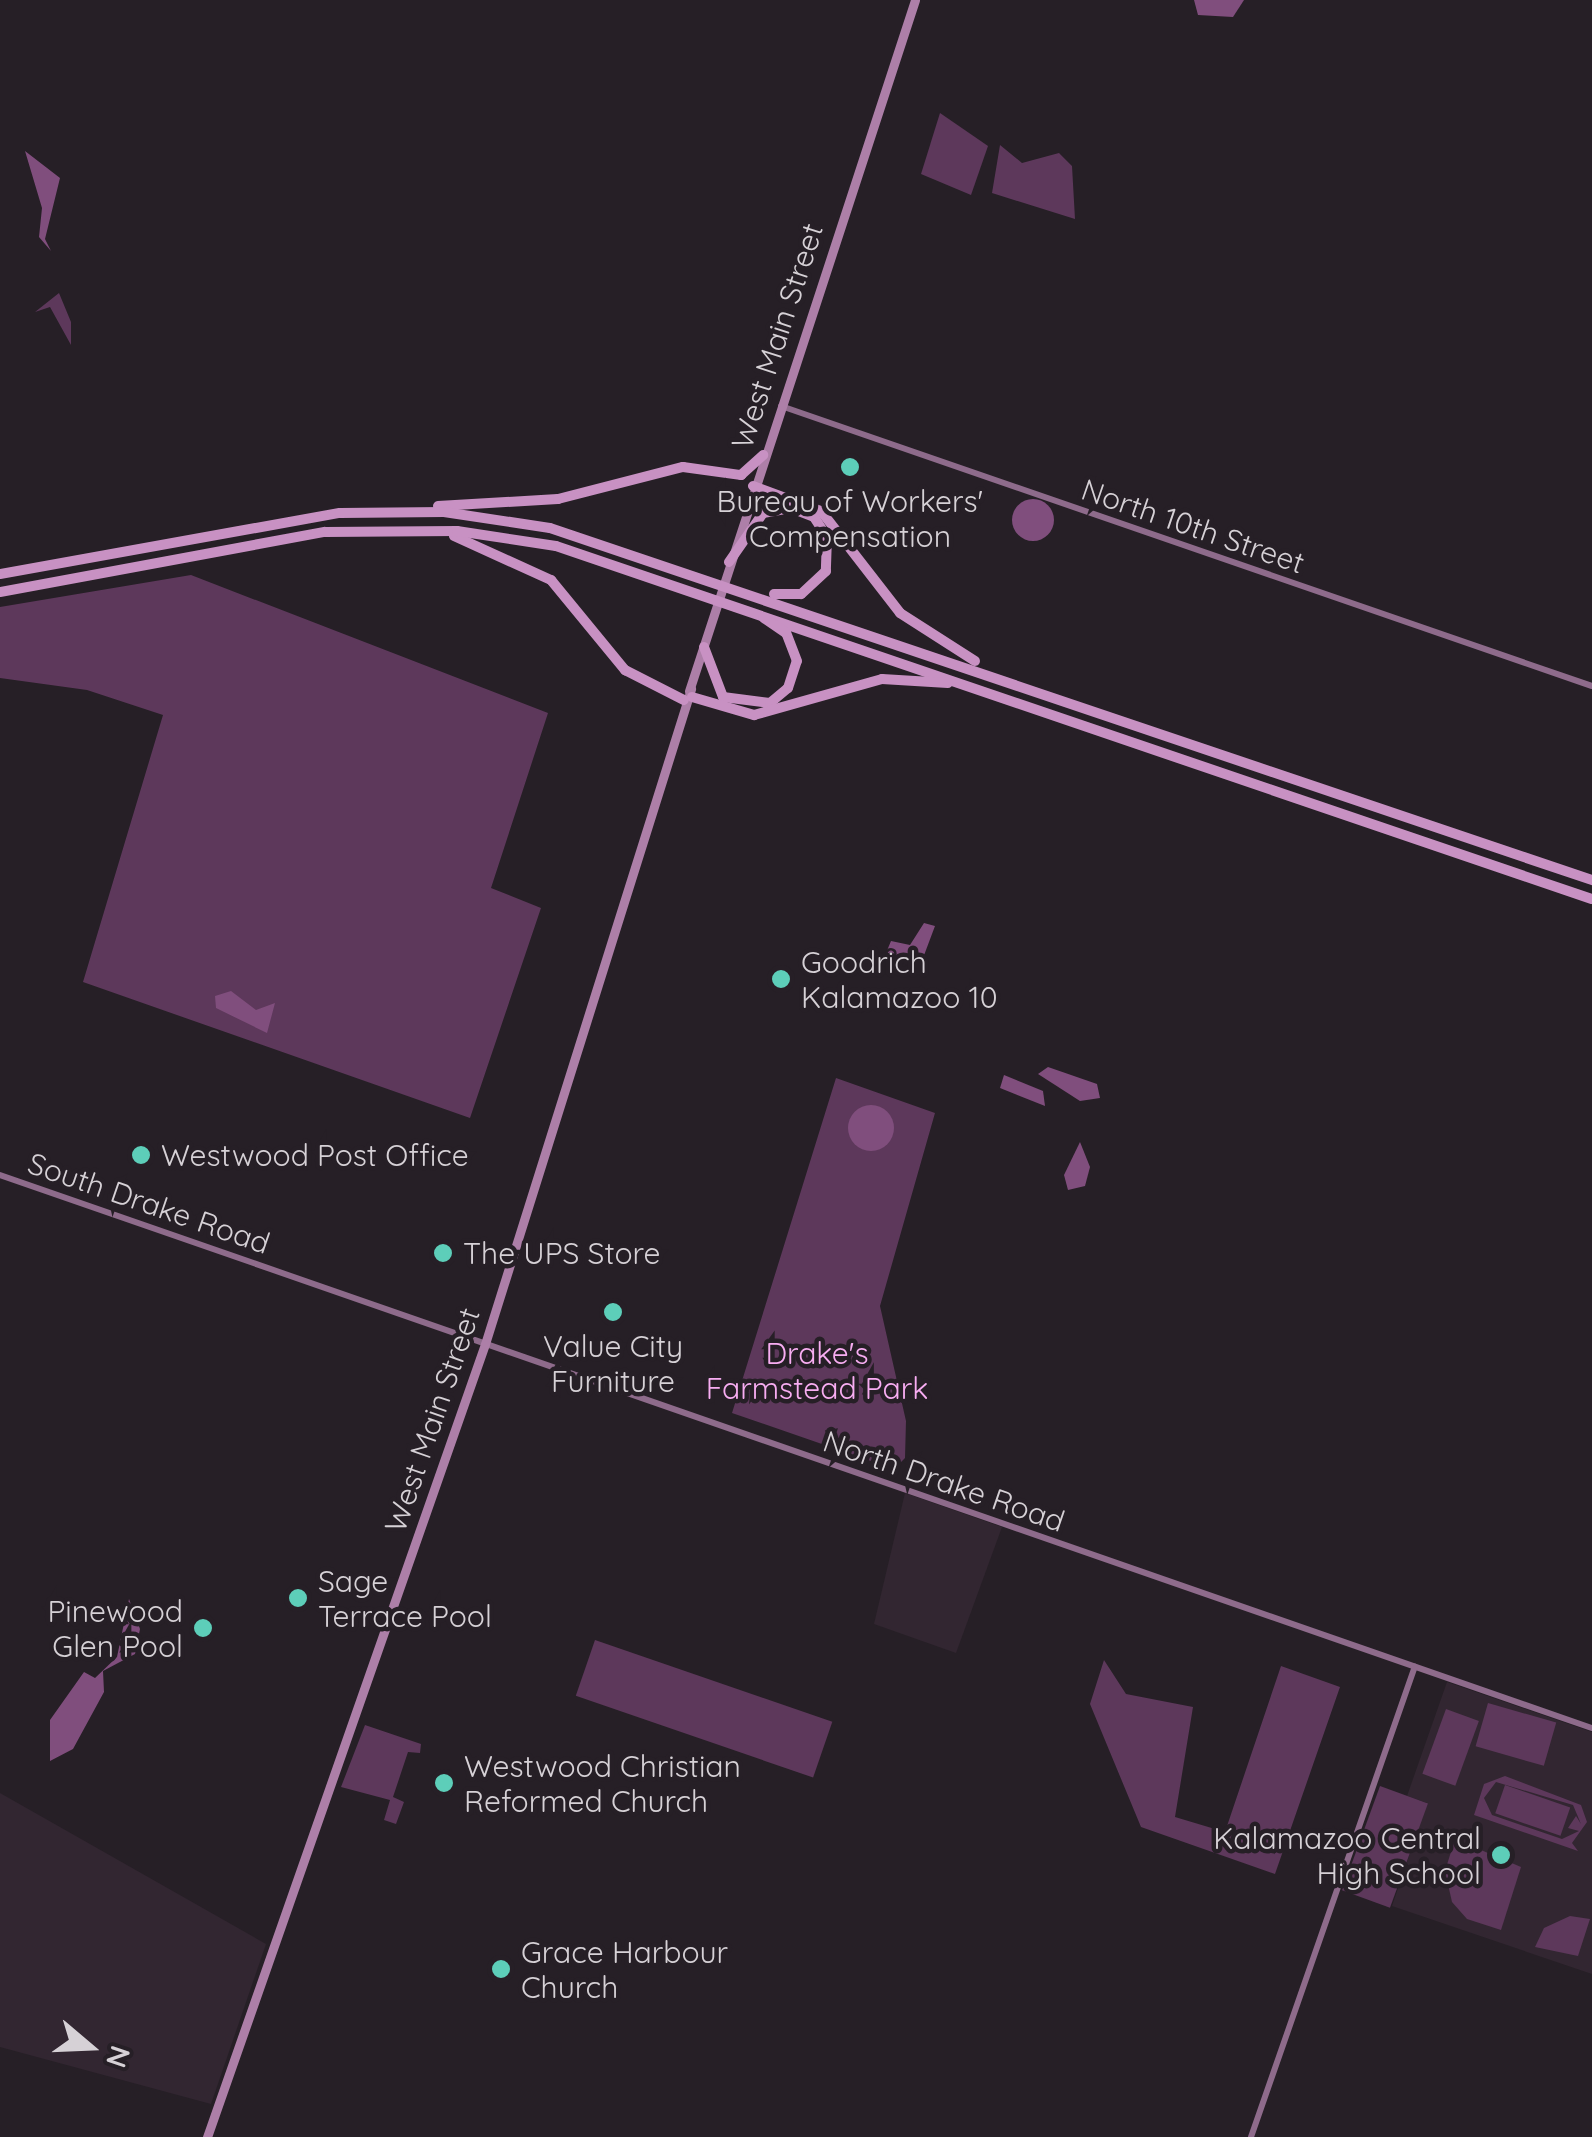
<!DOCTYPE html>
<style>
body{margin:0}
#map{position:relative;width:1592px;height:2137px;overflow:hidden;background:#261f26;font-family:Quicksand,sans-serif}
div>[style]{position:absolute}
.built>*{inset:0;background:#322631}
.green>*{inset:0;background:#5d385b;transform-origin:0 0}
.water>*{inset:0;background:#804e7d}
.round{border-radius:50%}
.secondary>*{height:6px;margin:-3px;padding:0 3px;transform-origin:3px;border-radius:3px;background:#8e6b8b}
.primary>*{height:9px;margin:-4.5px;padding:0 4.5px;transform-origin:4.5px;border-radius:4.5px;background:#ad7fa8}
.highway>*{height:10px;margin:-5px;padding:0 5px;transform-origin:5px;border-radius:5px;background:#c891c3}
.dots>*{width:28px;height:28px;translate:-50% -50%;box-sizing:border-box;border:5px solid #261f26;border-radius:50%}
span{translate:-50% -50%;white-space:nowrap;text-align:center;line-height:1.15;-webkit-text-stroke:9px #261f26;paint-order:stroke}
.street-label{font-size:30px;color:#d6d1d6}
.poi-label{font-size:30px;color:#d6d1d6}
.left{translate:0 -50%;text-align:left}
.right{translate:-100% -50%;text-align:right}
.park-label{font-size:30px;color:#f8adf2}
.north{position:absolute;left:40px;top:1997px;width:100px;height:100px;-webkit-text-stroke:8px #261f26;paint-order:stroke;rotate:109deg;font-size:28px;font-weight:700;line-height:40px;text-align:center;color:#d6d1d6}
.north::after{content:'';display:block;margin:auto;width:35px;height:45px;background:#d6d1d6;clip-path:polygon(50% 0,100% 100%,50% 72%,0 100%)}
</style>
<div id="map">
<div class="built">
<i style="clip-path:polygon(905px 1493px,1002px 1527px,956px 1653px,874px 1624px)"></i>
<i style="clip-path:polygon(1447px 1682px,1592px 1732px,1592px 1974px,1392px 1906px,1427px 1803px,1407px 1796px)"></i>
<i style="clip-path:polygon(0 1793px,266px 1944px,211px 2104px,0 2047px)"></i>
</div>
<div class="green">
<i style="clip-path:polygon(940px 113px,988px 146px,971px 195px,921px 174px)"></i>
<i style="clip-path:polygon(1000px 145px,1022px 163px,1059px 153px,1072px 166px,1075px 219px,992px 193px)"></i>
<i style="clip-path:polygon(59px 293px,71px 322px,71px 345px,50px 307px,35px 312px)"></i>
<i style="clip-path:polygon(191px 575px,548px 713px,491px 888px,541px 908px,470px 1118px,83px 982px,163px 715px,87px 690px,0 678px,0 607px)"></i>
<i style="clip-path:polygon(836px 1078px,935px 1113px,880px 1306px,906px 1421px,905px 1458px,894px 1469px,732px 1413px)"></i>
<i style="left:595px;top:1640px;width:251px;height:59px;rotate:19deg"></i>
<i style="clip-path:polygon(1104px 1660px,1126px 1694px,1193px 1707px,1175px 1817px,1225px 1832px,1281px 1666px,1340px 1687px,1275px 1874px,1141px 1827px,1090px 1704px)"></i>
<i style="left:1488px;top:1703px;width:71px;height:45px;rotate:16deg"></i>
<i style="left:1446px;top:1709px;width:35px;height:69px;rotate:20deg"></i>
<i style="clip-path:polygon(365px 1725px,421px 1744px,420px 1753px,408px 1752px,393px 1797px,404px 1802px,396px 1824px,384px 1820px,390px 1800px,341px 1787px)"></i>
<i style="clip-path:polygon(evenodd,1505px 1776px,1581px 1805px,1587px 1822px,1572px 1843px,1578px 1851px,1474px 1815px,1484px 1784px,1505px 1776px,1496px 1782px,1573px 1805px,1581px 1824px,1576px 1816px,1568px 1828px,1579px 1831px,1562px 1839px,1492px 1815px,1484px 1798px,1496px 1782px)"></i>
<i style="left:1505px;top:1785px;width:69px;height:30px;rotate:19deg"></i>
<i style="left:1380px;top:1786px;width:51px;height:111px;rotate:20deg"></i>
<i style="clip-path:polygon(1455px 1839px,1521px 1867px,1501px 1930px,1467px 1919px,1452px 1902px,1445px 1871px)"></i>
<i style="clip-path:polygon(1570px 1916px,1590px 1919px,1578px 1956px,1535px 1947px,1544px 1928px)"></i>
</div>
<div class="water">
<i style="clip-path:polygon(1194px 0,1244px 0,1233px 17px,1198px 15px)"></i>
<i style="clip-path:polygon(25px 151px,60px 178px,45px 239px,51px 251px,39px 237px,42px 208px)"></i>
<i class="round" style="left:1012px;top:499px;width:42px;height:42px"></i>
<i style="clip-path:polygon(924px 923px,935px 926px,920px 966px,886px 953px,891px 941px,910px 945px)"></i>
<i style="clip-path:polygon(231px 991px,256px 1010px,275px 1003px,267px 1033px,216px 1008px,215px 996px)"></i>
<i style="clip-path:polygon(1048px 1067px,1097px 1084px,1100px 1098px,1080px 1101px,1038px 1074px)"></i>
<i style="clip-path:polygon(1004px 1075px,1043px 1091px,1045px 1106px,1000px 1088px)"></i>
<i class="round" style="left:848px;top:1105px;width:46px;height:46px"></i>
<i style="clip-path:polygon(1080px 1142px,1090px 1167px,1085px 1186px,1068px 1190px,1064px 1175px)"></i>
<i style="clip-path:polygon(129px 1599px,140px 1629px,135px 1654px,103px 1671px,104px 1692px,73px 1749px,50px 1761px,50px 1720px,84px 1672px,95px 1678px,117px 1657px)"></i>
</div>
<div class="secondary">
<i style="left:781px;top:406px;width:858px;rotate:19.05deg"></i>
<i style="left:0;top:1175px;width:1685px;rotate:19.16deg"></i>
<i style="left:1251px;top:2137px;width:498px;rotate:-70.8deg"></i>
</div>
<div class="primary">
<i style="left:689px;top:691px;width:727px;rotate:-71.89deg"></i>
<i style="left:207px;top:2137px;width:840px;rotate:-70.68deg"></i>
<i style="left:485px;top:1344px;width:687px;rotate:-72.54deg"></i>
</div>
<div class="highway">
<i style="left:753px;top:486px;width:72px;rotate:20.2deg"></i>
<i style="left:821px;top:511px;width:129px;rotate:52.2deg"></i>
<i style="left:900px;top:613px;width:89px;rotate:32.6deg"></i>
<i style="left:438px;top:506px;width:120px;rotate:-3.3deg"></i>
<i style="left:558px;top:499px;width:129px;rotate:-14.4deg"></i>
<i style="left:683px;top:467px;width:59px;rotate:7.9deg"></i>
<i style="left:741px;top:475px;width:30px;rotate:-42deg"></i>
<i style="left:454px;top:536px;width:107px;rotate:24.4deg"></i>
<i style="left:551px;top:580px;width:117px;rotate:50.6deg"></i>
<i style="left:625px;top:670px;width:66px;rotate:27deg"></i>
<i style="left:729px;top:562px;width:60px;rotate:-55.2deg"></i>
<i style="left:763px;top:513px;width:28px;rotate:-10deg"></i>
<i style="left:791px;top:508px;width:25px;rotate:21deg"></i>
<i style="left:814px;top:517px;width:24px;rotate:57deg"></i>
<i style="left:827px;top:537px;width:34px;rotate:92deg"></i>
<i style="left:826px;top:571px;width:34px;rotate:137deg"></i>
<i style="left:801px;top:594px;width:27px;rotate:180deg"></i>
<i style="left:0;top:574px;width:345px;rotate:-10.2deg"></i>
<i style="left:340px;top:513px;width:104px;rotate:-0.6deg"></i>
<i style="left:444px;top:512px;width:107px;rotate:8.6deg"></i>
<i style="left:550px;top:528px;width:1100px;rotate:18.67deg"></i>
<i style="left:0;top:592px;width:330px;rotate:-10.5deg"></i>
<i style="left:325px;top:532px;width:132px;rotate:-0.4deg"></i>
<i style="left:457px;top:531px;width:100px;rotate:8.6deg"></i>
<i style="left:556px;top:546px;width:1094px;rotate:18.82deg"></i>
<i style="left:704px;top:647px;width:53px;rotate:69.2deg"></i>
<i style="left:723px;top:697px;width:47px;rotate:7.3deg"></i>
<i style="left:770px;top:703px;width:23px;rotate:-40deg"></i>
<i style="left:788px;top:688px;width:28px;rotate:-72deg"></i>
<i style="left:797px;top:661px;width:30px;rotate:-111deg"></i>
<i style="left:786px;top:633px;width:27px;rotate:-146deg"></i>
<i style="left:692px;top:697px;width:65px;rotate:16.2deg"></i>
<i style="left:754px;top:715px;width:133px;rotate:-15.7deg"></i>
<i style="left:882px;top:679px;width:66px;rotate:3.5deg"></i>
</div>
<div class="dots">
<i style="left:850px;top:467px;background:#5dceb9"></i>
<i style="left:781px;top:979px;background:#5dceb9"></i>
<i style="left:141px;top:1155px;background:#5dceb9"></i>
<i style="left:443px;top:1253px;background:#5dceb9"></i>
<i style="left:613px;top:1312px;background:#5dceb9"></i>
<i style="left:298px;top:1598px;background:#5dceb9"></i>
<i style="left:203px;top:1628px;background:#5dceb9"></i>
<i style="left:444px;top:1783px;background:#5dceb9"></i>
<i style="left:1501px;top:1855px;background:#5dceb9"></i>
<i style="left:501px;top:1969px;background:#5dceb9"></i>
</div>
<div class="street-label">
<span style="left:777px;top:336px;rotate:-72deg">West Main Street</span>
<span style="left:1193px;top:526px;rotate:19deg">North 10th Street</span>
<span style="left:149px;top:1203px;rotate:19deg">South Drake Road</span>
<span style="left:432px;top:1420px;rotate:-71deg">West Main Street</span>
<span style="left:944px;top:1481px;rotate:19deg">North Drake Road</span>
</div>
<div class="poi-label">
<span style="left:850px;top:518px">Bureau of Workers'<br>Compensation</span>
<span class="left" style="left:801px;top:979px">Goodrich<br>Kalamazoo 10</span>
<span class="left" style="left:161px;top:1155px">Westwood Post Office</span>
<span class="left" style="left:463px;top:1253px">The UPS Store</span>
<span style="left:613px;top:1363px">Value City<br>Furniture</span>
<span class="left" style="left:318px;top:1598px">Sage<br>Terrace Pool</span>
<span class="right" style="left:183px;top:1628px">Pinewood<br>Glen Pool</span>
<span class="left" style="left:464px;top:1783px">Westwood Christian<br>Reformed Church</span>
<span class="right" style="left:1481px;top:1855px">Kalamazoo Central<br>High School</span>
<span class="left" style="left:521px;top:1969px">Grace Harbour<br>Church</span>
</div>
<div class="park-label">
<span style="left:817px;top:1370px">Drake's<br>Farmstead Park</span>
</div>
<div class="north">N</div>
</div>
